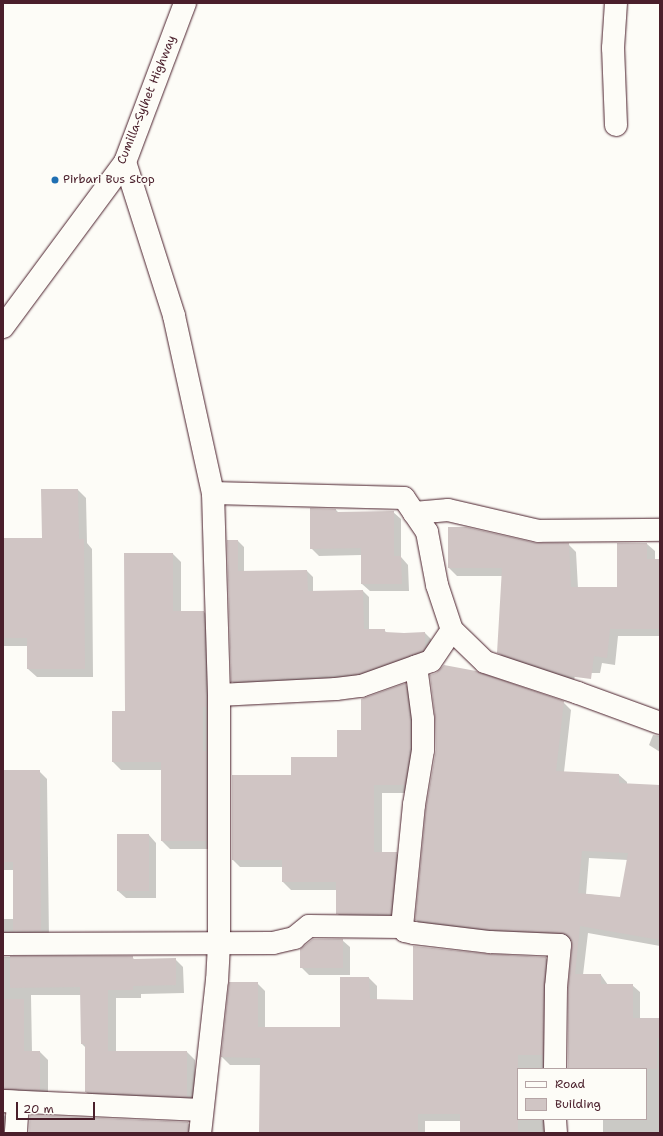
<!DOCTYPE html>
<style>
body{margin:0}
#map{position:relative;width:663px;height:1136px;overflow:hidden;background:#fdfcf7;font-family:"Shantell Sans",sans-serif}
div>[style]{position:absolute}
.shadow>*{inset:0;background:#0003}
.building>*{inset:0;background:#d0c5c4;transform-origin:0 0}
.roads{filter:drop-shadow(0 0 1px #4a1f2b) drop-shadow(0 0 1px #4a1f2b)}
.minor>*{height:22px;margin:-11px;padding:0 11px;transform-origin:11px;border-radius:11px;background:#fdfcf7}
.highway>*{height:22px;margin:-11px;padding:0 11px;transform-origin:11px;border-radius:11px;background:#fdfcf7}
.dots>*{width:11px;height:11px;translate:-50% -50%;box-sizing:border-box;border:2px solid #fdfcf7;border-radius:50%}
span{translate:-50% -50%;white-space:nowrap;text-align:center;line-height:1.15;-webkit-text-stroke:3.5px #fdfcf7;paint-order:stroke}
.street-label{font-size:12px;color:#4a1f2b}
.poi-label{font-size:12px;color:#4a1f2b}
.left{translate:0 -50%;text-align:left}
.frame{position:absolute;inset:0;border:4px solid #4a1f2b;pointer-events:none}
.legend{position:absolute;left:517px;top:1068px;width:130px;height:52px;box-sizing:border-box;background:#fdfcf7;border:1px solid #b5a4a5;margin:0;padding:5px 7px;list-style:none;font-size:12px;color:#4a1f2b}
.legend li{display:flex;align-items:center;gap:8px;height:20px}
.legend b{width:20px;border:1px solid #b5a4a5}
.scale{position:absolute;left:16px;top:1102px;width:79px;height:18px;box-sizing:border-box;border:2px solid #4a1f2b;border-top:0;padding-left:5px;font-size:12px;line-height:14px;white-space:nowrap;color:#4a1f2b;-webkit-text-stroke:3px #fdfcf7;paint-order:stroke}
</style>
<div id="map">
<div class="shadow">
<i style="clip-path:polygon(78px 490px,86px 498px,87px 543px,92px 549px,93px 677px,37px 677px,28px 669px,28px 646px,3px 646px,3px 539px,43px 539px)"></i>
<i style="clip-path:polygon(336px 510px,339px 513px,393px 512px,401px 519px,401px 557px,408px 565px,409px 591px,370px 591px,362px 584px,362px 555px,319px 556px,311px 548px)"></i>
<i style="clip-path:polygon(449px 528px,536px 544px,568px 544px,576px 552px,578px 588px,618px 588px,647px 544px,655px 551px,655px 560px,660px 560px,660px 636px,618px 636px,615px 665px,602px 663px,600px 673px,575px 673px,574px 683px,506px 660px,498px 652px,503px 576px,457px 576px,449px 568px)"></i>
<i style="clip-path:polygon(238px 541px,244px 547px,244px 572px,307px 571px,313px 577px,313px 592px,363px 591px,369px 597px,369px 630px,384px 630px,387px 633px,404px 634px,425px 633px,431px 639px,431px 654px,365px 680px,238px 688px,232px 681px)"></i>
<i style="clip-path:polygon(173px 554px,181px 562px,181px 612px,204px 612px,212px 620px,214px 849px,170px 849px,162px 841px,162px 770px,121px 770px,113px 762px)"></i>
<i style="clip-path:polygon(405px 684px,413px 692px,412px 793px,382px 793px,382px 853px,396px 853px,404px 861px,398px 922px,345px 921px,337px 913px,337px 890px,291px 890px,283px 882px,283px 867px,240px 867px,232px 859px,292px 776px,338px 758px)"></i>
<i style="clip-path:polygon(evenodd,563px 702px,571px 710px,564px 772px,619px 775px,627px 782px,627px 785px,660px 786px,660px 946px,588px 933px,583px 975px,601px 975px,608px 985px,632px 985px,640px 992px,640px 1019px,660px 1019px,660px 1133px,603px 1133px,603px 1119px,646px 1119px,646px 1069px,569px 1069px,572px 941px,424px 928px,416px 920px,563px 702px,589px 858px,628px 860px,621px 898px,586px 894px,589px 858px)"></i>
<i style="clip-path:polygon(653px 735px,660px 736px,660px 752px,649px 745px)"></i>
<i style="clip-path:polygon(3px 771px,39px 771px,47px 779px,49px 939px,3px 943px,3px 919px,14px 919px,14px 870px,3px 870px)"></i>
<i style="clip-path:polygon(149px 835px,156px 843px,156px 898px,126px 898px,118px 891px)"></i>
<i style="clip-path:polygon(342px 940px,350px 947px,350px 975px,309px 975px,301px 967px)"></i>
<i style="clip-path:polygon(489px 955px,546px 958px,554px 966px,550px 1069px,518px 1069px,518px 1119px,554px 1119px,550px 1133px,461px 1133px,461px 1121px,425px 1121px,425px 1133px,260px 1133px,261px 1065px,230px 1065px,222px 1057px,257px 983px,265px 991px,265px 1028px,341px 1028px,369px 978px,377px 986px,377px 1000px,414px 1001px)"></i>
<i style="clip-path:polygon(3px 957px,132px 957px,135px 960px,175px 959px,183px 967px,184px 993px,141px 994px,141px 998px,116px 998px,116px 1052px,187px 1052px,195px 1060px,195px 1104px,94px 1100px,86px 1092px,86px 1048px,82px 1044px,81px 995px,31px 995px,32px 1052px,40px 1052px,48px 1060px,48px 1098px,3px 1100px)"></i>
<i style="clip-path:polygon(3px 1114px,12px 1123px,12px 1133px,3px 1133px)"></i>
<i style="clip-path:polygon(188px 1123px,196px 1133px,30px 1133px)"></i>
</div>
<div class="building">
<i style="clip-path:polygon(41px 489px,78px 489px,79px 539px,84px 539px,85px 669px,27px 669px,27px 638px,3px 638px,3px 538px,42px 538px)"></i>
<i style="clip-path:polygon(310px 508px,336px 509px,336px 512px,394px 511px,394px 556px,401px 556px,402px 584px,361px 584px,361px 548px,310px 549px)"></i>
<i style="clip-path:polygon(448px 527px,466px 527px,536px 543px,569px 543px,571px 587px,617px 587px,617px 543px,647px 543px,647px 559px,660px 559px,660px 629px,610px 629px,607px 658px,594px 656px,591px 679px,568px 676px,497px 653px,502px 568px,448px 568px)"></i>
<i style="clip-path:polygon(227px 540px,238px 540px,238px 571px,307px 570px,308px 591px,363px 590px,364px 629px,385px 629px,385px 632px,404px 633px,425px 632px,425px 647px,423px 651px,358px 674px,231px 682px)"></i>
<i style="clip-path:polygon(124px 553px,173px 553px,173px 611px,204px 611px,206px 707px,203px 707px,203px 751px,206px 751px,206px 841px,161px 841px,161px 762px,112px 762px,112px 711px,125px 711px)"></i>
<i style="clip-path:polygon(evenodd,444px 665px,476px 671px,564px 701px,556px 771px,619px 774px,619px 783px,660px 785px,660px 940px,580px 926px,575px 974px,601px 974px,601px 984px,633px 984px,633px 1018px,660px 1018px,660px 1038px,657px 1038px,657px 1069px,568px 1069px,568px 988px,572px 946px,571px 939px,567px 934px,561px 933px,491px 930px,415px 920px,426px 807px,436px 750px,435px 717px,430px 675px,436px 673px,444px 665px,582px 851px,628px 853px,620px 897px,578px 893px,582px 851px)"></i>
<i style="clip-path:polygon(406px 683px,410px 720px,410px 749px,405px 785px,374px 785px,374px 852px,397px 852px,391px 914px,336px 914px,336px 882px,282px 882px,282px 860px,232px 860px,232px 775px,291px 775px,291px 757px,337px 757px,337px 730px,361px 730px,361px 699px)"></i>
<i style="clip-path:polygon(3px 770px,40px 770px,41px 931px,13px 931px,13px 862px,3px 862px)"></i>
<i style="left:117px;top:834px;width:32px;height:57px"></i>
<i style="clip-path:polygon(313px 939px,343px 939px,343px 968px,300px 968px,300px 949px)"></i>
<i style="clip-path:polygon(413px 946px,489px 954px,546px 957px,544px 987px,543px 1055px,518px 1055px,518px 1133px,460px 1133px,460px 1114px,418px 1114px,418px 1133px,259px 1133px,260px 1058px,221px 1057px,229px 982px,258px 982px,258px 1027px,340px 1027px,340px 977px,369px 977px,370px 999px,413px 1000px)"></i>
<i style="clip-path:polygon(10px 956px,133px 956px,133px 959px,176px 958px,176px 985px,133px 986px,133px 990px,108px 990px,108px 1051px,187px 1051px,187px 1097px,85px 1092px,85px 1044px,81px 1044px,80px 987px,10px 988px)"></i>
<i style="clip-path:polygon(3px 999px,24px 999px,24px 1051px,40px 1051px,40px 1090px,3px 1089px)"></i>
<i style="clip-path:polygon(30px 1115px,188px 1122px,188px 1133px,29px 1133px)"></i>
</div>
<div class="roads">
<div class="minor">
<i style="left:616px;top:125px;width:77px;rotate:-92.2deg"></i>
<i style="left:613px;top:48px;width:45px;rotate:-86.2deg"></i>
<i style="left:125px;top:162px;width:162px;rotate:72.3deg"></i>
<i style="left:174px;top:316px;width:181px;rotate:77.6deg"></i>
<i style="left:213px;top:493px;width:202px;rotate:88.3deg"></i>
<i style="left:219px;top:695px;width:249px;rotate:90deg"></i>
<i style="left:219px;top:944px;width:36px;rotate:93deg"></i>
<i style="left:217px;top:980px;width:154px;rotate:96.3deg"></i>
<i style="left:213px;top:493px;width:191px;rotate:1.5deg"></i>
<i style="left:404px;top:498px;width:41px;rotate:55.9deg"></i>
<i style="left:427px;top:532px;width:54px;rotate:79.3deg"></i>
<i style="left:437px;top:585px;width:47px;rotate:71.6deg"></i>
<i style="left:452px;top:630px;width:46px;rotate:44.1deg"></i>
<i style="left:485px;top:662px;width:98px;rotate:18.4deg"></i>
<i style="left:578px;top:693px;width:87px;rotate:20.1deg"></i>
<i style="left:414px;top:513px;width:34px;rotate:-5deg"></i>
<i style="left:448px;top:510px;width:93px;rotate:13deg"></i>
<i style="left:539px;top:531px;width:121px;rotate:-0.5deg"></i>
<i style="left:219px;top:695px;width:117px;rotate:-2.9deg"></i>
<i style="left:336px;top:689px;width:25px;rotate:-7deg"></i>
<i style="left:361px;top:686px;width:74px;rotate:-19.7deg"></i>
<i style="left:431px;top:661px;width:37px;rotate:-56deg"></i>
<i style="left:402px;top:927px;width:5px;rotate:53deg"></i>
<i style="left:405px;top:931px;width:9px;rotate:13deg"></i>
<i style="left:414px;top:933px;width:77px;rotate:6.8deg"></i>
<i style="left:490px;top:942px;width:70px;rotate:2.5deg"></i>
<i style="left:560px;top:945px;width:42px;rotate:95.4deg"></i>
<i style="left:556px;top:987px;width:82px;rotate:90.7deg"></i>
<i style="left:3px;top:944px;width:270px;rotate:-0.2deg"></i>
<i style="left:273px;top:943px;width:22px;rotate:-13deg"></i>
<i style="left:294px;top:938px;width:19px;rotate:-39deg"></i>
<i style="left:309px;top:926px;width:93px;rotate:0.6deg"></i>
<i style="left:402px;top:927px;width:123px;rotate:-84.4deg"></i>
<i style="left:414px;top:805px;width:56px;rotate:-80.7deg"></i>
<i style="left:423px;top:750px;width:31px;rotate:-90deg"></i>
<i style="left:423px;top:719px;width:53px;rotate:-97.5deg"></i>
<i style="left:3px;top:1101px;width:199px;rotate:2.6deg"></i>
<i style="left:3px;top:1101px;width:15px;rotate:4deg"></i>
<i style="left:18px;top:1102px;width:31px;rotate:94deg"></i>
<i style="left:555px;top:1119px;width:14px;rotate:86deg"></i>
</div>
<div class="highway">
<i style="left:3px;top:327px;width:205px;rotate:-53.5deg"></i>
<i style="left:125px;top:162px;width:170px;rotate:-69.3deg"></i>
</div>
</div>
<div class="dots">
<i style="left:55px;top:180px;background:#1f6fb2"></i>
</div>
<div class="street-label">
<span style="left:147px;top:100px;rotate:-68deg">Cumilla-Sylhet Highway</span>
</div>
<div class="poi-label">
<span class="left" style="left:63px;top:180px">Pirbari Bus Stop</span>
</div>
<div class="frame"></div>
<ul class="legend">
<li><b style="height:5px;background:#fdfcf7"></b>Road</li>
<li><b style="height:11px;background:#d0c5c4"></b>Building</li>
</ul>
<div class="scale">20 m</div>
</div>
